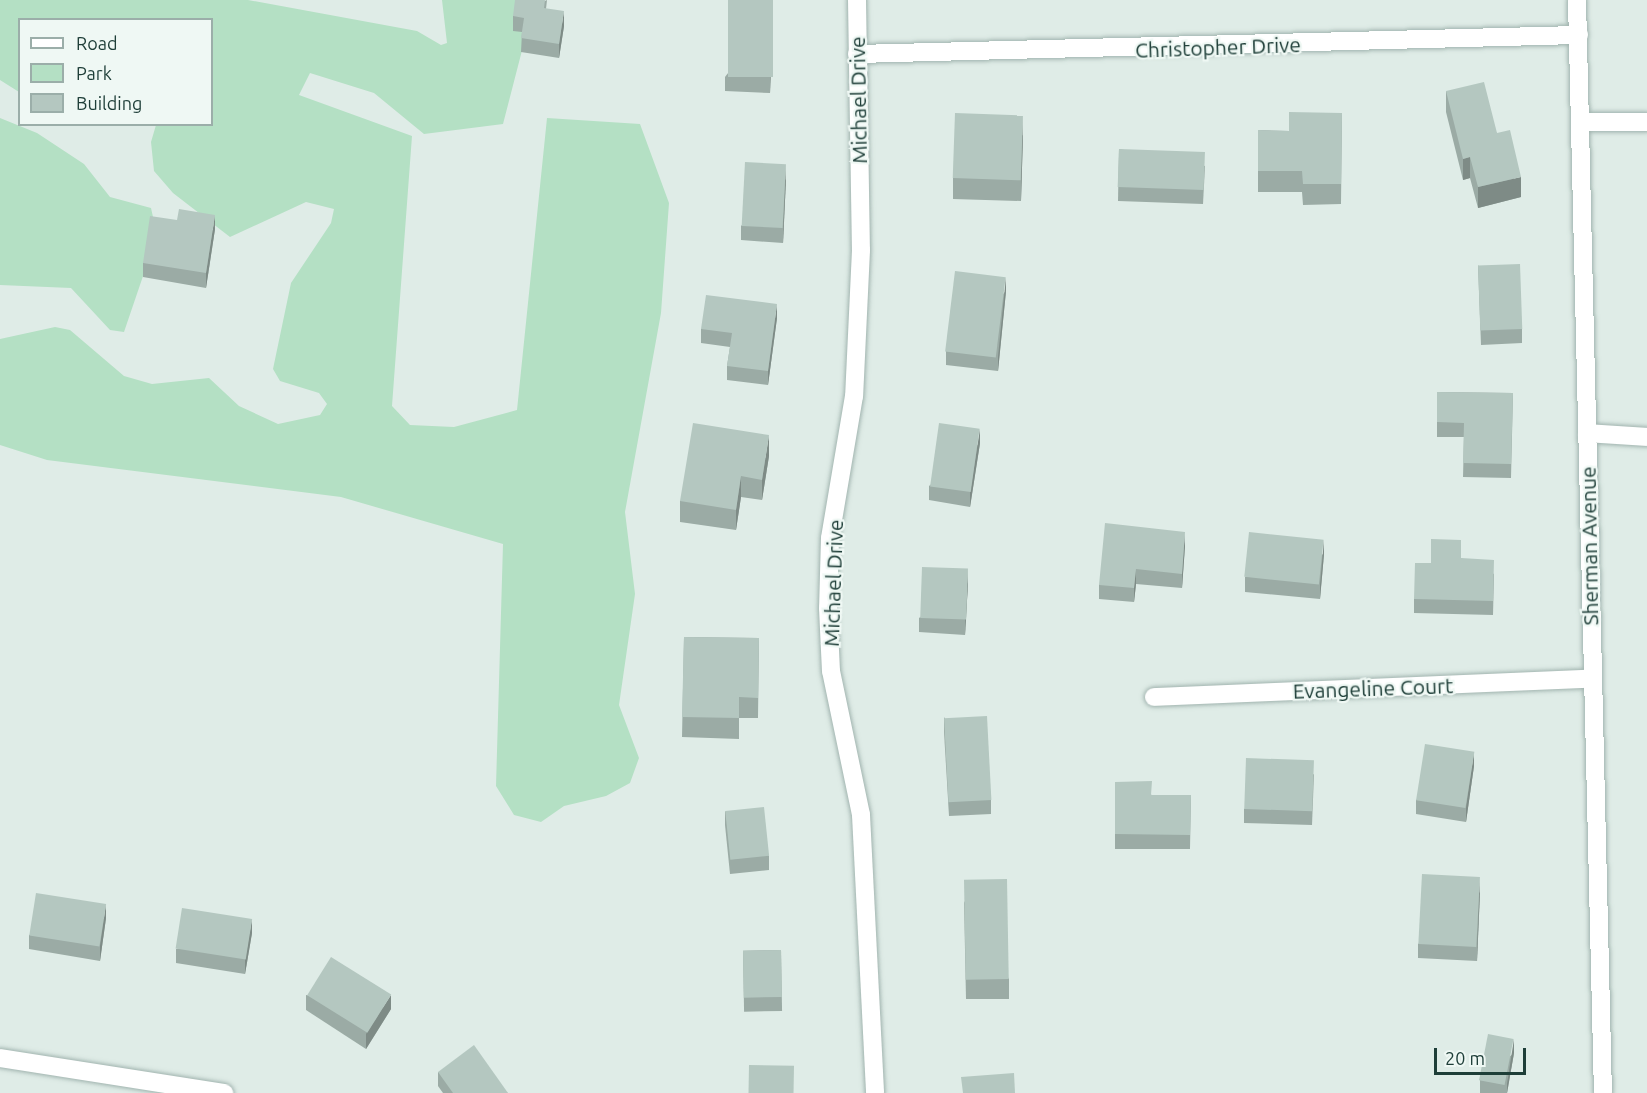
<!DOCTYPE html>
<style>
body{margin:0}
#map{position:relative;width:1647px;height:1093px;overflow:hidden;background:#dfece7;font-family:Ubuntu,sans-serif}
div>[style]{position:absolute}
.green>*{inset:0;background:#b4e0c4}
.roads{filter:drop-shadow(0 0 2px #a1b4af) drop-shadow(0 0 2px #a1b4af)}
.minor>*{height:18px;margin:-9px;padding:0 9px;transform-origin:9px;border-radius:9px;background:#fff}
.wall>*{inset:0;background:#9baba5;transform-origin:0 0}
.shaded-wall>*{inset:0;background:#7e8b86}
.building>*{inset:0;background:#b4c7c0;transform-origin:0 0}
span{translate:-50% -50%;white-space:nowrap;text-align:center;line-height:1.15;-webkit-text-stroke:4.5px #eff8f4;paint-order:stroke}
.street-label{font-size:21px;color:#1e3e38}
.legend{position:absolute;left:18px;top:18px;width:195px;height:108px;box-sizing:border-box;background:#eff8f4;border:2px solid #9baea9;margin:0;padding:8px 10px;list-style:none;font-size:18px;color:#1e3e38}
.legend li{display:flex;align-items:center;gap:12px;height:30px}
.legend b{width:30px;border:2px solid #9baea9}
.scale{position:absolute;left:1434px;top:1048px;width:92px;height:27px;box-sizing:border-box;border:3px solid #1e3e38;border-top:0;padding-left:8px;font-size:18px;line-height:21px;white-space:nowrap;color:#1e3e38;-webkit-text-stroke:4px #eff8f4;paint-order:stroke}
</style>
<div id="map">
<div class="green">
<i style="clip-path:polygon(0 0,248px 0,417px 31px,441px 45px,447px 43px,442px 0,535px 0,503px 124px,424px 134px,374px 93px,310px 73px,299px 95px,412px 136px,392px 406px,410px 425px,454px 427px,517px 410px,547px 118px,640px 124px,669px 203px,661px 313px,625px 512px,635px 594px,619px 705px,639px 758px,630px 783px,606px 796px,564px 806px,541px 822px,514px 815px,496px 786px,503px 544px,341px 497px,47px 460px,0 445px,0 339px,55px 327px,70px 330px,124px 376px,152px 384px,209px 378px,239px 406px,278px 424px,320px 415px,327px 404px,319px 393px,280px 381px,273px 369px,291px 283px,331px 223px,334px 209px,306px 202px,230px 237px,173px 193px,154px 171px,151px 142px,156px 125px,212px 124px,212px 20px,20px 20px,19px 92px,0 80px)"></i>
<i style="clip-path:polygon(0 118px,37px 133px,84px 164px,110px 197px,151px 208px,157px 235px,124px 332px,110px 330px,71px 288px,0 285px)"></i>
</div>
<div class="roads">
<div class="minor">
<i style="left:857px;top:0;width:250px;rotate:89.1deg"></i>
<i style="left:861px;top:250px;width:146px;rotate:92.7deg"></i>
<i style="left:854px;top:396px;width:144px;rotate:99.6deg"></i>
<i style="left:830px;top:538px;width:70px;rotate:91.6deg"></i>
<i style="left:828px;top:608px;width:63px;rotate:87.3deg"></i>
<i style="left:831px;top:671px;width:147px;rotate:78.2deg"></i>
<i style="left:861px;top:815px;width:278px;rotate:87.1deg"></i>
<i style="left:1577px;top:0;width:1093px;rotate:88.64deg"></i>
<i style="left:857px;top:54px;width:722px;rotate:-1.51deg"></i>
<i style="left:1584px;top:122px;width:63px"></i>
<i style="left:1587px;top:433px;width:60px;rotate:3.8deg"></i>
<i style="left:1154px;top:697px;width:437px;rotate:-2.4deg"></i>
<i style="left:0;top:1058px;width:227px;rotate:8.9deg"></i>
</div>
</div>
<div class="wall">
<i style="clip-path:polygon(547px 0,546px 9px,564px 26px,559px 58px,521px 52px,522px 32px,513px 31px,513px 16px)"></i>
<i style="clip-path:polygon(773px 14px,770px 93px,725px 91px,725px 77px)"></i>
<i style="clip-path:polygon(1446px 91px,1497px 133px,1521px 197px,1478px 208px,1470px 178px,1463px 180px,1446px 112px)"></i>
<i style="clip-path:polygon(1342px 113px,1341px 204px,1303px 205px,1302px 192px,1258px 192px,1258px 130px,1289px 131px)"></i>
<i style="clip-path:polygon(1023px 135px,1021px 201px,953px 199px,953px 178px)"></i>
<i style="clip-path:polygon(1119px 149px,1205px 166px,1203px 204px,1118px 201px)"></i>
<i style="clip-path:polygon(786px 179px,783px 243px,741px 240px,741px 226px)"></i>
<i style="clip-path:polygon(215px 229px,206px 288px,143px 277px,143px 263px)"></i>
<i style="clip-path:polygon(1478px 265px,1522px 329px,1522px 343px,1481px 345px)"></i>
<i style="clip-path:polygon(1006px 291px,998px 371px,946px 365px,946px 351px)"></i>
<i style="clip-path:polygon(777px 318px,768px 385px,727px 380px,727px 366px,730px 347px,701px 343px,701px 329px)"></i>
<i style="clip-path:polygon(1437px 392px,1513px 393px,1511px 478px,1463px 477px,1464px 437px,1437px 437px)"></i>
<i style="clip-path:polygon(980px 443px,970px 507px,929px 500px,929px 486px)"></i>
<i style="clip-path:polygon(769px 456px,762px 500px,741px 497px,736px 530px,680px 522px,680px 501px)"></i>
<i style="clip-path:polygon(1185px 546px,1182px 588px,1136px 584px,1134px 602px,1099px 599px,1099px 585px)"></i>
<i style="clip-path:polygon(1324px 554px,1320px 599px,1245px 592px,1245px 577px)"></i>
<i style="clip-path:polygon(1461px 558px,1494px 574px,1493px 615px,1414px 613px,1414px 599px,1431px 563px)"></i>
<i style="clip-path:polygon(968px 583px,965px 635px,919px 632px,919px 618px)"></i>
<i style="clip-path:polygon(684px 637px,759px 638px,758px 718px,739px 718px,739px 739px,682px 737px)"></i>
<i style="clip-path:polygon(944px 717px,991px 800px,991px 814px,949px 816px,944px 732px)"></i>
<i style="clip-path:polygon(1474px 766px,1466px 822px,1416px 814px,1416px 800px)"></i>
<i style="clip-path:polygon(1314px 774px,1312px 825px,1244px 823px,1244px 809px)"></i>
<i style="clip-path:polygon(1115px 782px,1152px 795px,1191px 795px,1190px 849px,1115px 849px)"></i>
<i style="clip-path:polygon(725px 811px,769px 856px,769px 870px,730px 874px,725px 825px)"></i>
<i style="clip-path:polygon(1480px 892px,1477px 961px,1418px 958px,1418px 944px)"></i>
<i style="clip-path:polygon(964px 901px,1009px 979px,1009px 999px,966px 999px)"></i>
<i style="clip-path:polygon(106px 918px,100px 961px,29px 949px,29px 935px)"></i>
<i style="clip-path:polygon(252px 933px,245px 974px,176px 963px,176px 949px)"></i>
<i style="left:781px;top:950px;width:61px;height:38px;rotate:89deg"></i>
<i style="clip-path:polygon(306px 995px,391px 1009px,366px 1049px,306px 1010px)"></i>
<i style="clip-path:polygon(1514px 1053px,1507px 1093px,1480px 1093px,1480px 1080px)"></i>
<i style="clip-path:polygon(438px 1072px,508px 1093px,443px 1093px,438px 1086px)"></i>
</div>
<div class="shaded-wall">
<i style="clip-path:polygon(773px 0,773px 14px,770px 93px,770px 79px)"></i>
<i style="clip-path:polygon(564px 11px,564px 26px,559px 58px,559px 44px)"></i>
<i style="clip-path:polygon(1023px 115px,1023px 135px,1021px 201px,1021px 180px)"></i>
<i style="clip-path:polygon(1470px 157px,1470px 178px,1463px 180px,1463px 159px)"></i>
<i style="clip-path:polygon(786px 164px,786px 179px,783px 243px,783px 229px)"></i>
<i style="clip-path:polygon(1521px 177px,1521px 197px,1478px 208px,1478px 187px)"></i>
<i style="clip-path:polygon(215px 215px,215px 229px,206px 288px,206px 273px)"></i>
<i style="clip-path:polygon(1006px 277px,1006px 291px,998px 371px,998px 357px)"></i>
<i style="clip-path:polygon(777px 304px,777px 318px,768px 385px,768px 371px)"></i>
<i style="clip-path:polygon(980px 429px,980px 443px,970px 507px,970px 493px)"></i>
<i style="clip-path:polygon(769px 435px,769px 456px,762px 500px,762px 480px)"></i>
<i style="clip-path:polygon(741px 476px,741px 497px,736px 530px,736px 510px)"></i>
<i style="clip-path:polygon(1185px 532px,1185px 546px,1182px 588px,1182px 574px)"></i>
<i style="clip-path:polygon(1324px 540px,1324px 554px,1320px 599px,1320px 585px)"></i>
<i style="clip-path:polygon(968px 569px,968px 583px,965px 635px,965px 621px)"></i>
<i style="clip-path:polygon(1136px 569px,1136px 584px,1134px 602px,1134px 588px)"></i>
<i style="clip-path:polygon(1474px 752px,1474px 766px,1466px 822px,1466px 808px)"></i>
<i style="clip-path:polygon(1480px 877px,1480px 892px,1477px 961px,1477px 947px)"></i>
<i style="clip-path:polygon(106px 904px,106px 918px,100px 961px,100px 946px)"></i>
<i style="clip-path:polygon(252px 919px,252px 933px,245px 974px,245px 960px)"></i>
<i style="clip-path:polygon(391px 995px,391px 1009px,366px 1049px,366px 1034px)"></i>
<i style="clip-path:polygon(1514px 1039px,1514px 1053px,1507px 1093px,1507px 1084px)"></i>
</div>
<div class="building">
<i style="clip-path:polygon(515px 0,545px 0,544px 8px,564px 11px,559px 44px,521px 38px,524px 18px,513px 16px)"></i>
<i style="left:728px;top:0;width:45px;height:77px"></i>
<i style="clip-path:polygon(1484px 82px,1497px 133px,1510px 130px,1521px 177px,1478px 187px,1470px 157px,1463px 159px,1446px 91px)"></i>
<i style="clip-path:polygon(1289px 112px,1342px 113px,1341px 184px,1303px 184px,1302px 171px,1258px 171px,1258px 130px,1289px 131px)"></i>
<i style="left:955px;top:113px;width:68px;height:65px;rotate:2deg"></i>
<i style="left:1119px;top:149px;width:86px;height:38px;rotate:2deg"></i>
<i style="left:745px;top:162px;width:41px;height:64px;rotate:3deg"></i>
<i style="clip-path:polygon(179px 209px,215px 215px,206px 273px,143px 263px,150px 216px,177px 220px)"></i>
<i style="left:1520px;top:264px;width:65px;height:42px;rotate:88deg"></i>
<i style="left:955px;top:271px;width:51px;height:81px;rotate:7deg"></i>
<i style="clip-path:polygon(706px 295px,777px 304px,768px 371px,727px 366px,732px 333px,701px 329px)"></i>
<i style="clip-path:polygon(1437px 392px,1513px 393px,1511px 464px,1463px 463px,1464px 423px,1437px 422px)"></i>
<i style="clip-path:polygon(693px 423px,769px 435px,762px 480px,741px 476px,736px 510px,680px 501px)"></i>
<i style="left:939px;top:423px;width:41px;height:64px;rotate:8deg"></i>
<i style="clip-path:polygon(1105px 523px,1185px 532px,1182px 574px,1136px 569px,1134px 588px,1099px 585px)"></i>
<i style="left:1249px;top:532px;width:75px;height:45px;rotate:6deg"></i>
<i style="clip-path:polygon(1431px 539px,1461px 540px,1461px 558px,1494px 560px,1493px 601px,1414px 599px,1415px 563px,1431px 563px)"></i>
<i style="left:922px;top:567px;width:46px;height:51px;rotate:2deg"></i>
<i style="clip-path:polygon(684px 637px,759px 638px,758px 698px,739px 697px,739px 718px,682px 717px)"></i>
<i style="left:987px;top:716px;width:84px;height:43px;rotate:87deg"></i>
<i style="left:1425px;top:744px;width:50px;height:57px;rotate:9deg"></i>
<i style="left:1246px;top:758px;width:68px;height:51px;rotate:2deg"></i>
<i style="clip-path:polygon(1152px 781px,1151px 795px,1191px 795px,1190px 835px,1115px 834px,1115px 782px)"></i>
<i style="left:764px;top:807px;width:49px;height:39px;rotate:84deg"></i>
<i style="left:1422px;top:874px;width:58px;height:70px;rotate:3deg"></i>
<i style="left:1007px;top:879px;width:100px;height:43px;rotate:89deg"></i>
<i style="left:36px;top:893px;width:71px;height:43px;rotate:9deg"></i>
<i style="left:182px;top:908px;width:71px;height:41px;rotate:9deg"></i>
<i style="left:781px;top:950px;width:47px;height:38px;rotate:89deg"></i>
<i style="left:331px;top:957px;width:71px;height:45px;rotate:32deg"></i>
<i style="left:1488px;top:1034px;width:26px;height:47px;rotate:11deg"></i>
<i style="clip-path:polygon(474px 1045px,508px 1093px,453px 1093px,438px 1072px)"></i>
<i style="left:749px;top:1065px;width:45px;height:28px;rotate:1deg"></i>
<i style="clip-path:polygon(1014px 1073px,1015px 1093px,963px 1093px,961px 1077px)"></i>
</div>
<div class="street-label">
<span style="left:1218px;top:47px;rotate:-2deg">Christopher Drive</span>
<span style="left:858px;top:100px;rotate:-91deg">Michael Drive</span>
<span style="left:1589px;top:546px;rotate:-91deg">Sherman Avenue</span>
<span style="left:833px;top:583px;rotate:-88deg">Michael Drive</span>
<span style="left:1373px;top:688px;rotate:-2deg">Evangeline Court</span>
</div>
<ul class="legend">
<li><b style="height:8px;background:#fff"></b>Road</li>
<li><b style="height:16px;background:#b4e0c4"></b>Park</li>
<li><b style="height:16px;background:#b4c7c0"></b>Building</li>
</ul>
<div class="scale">20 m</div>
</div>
